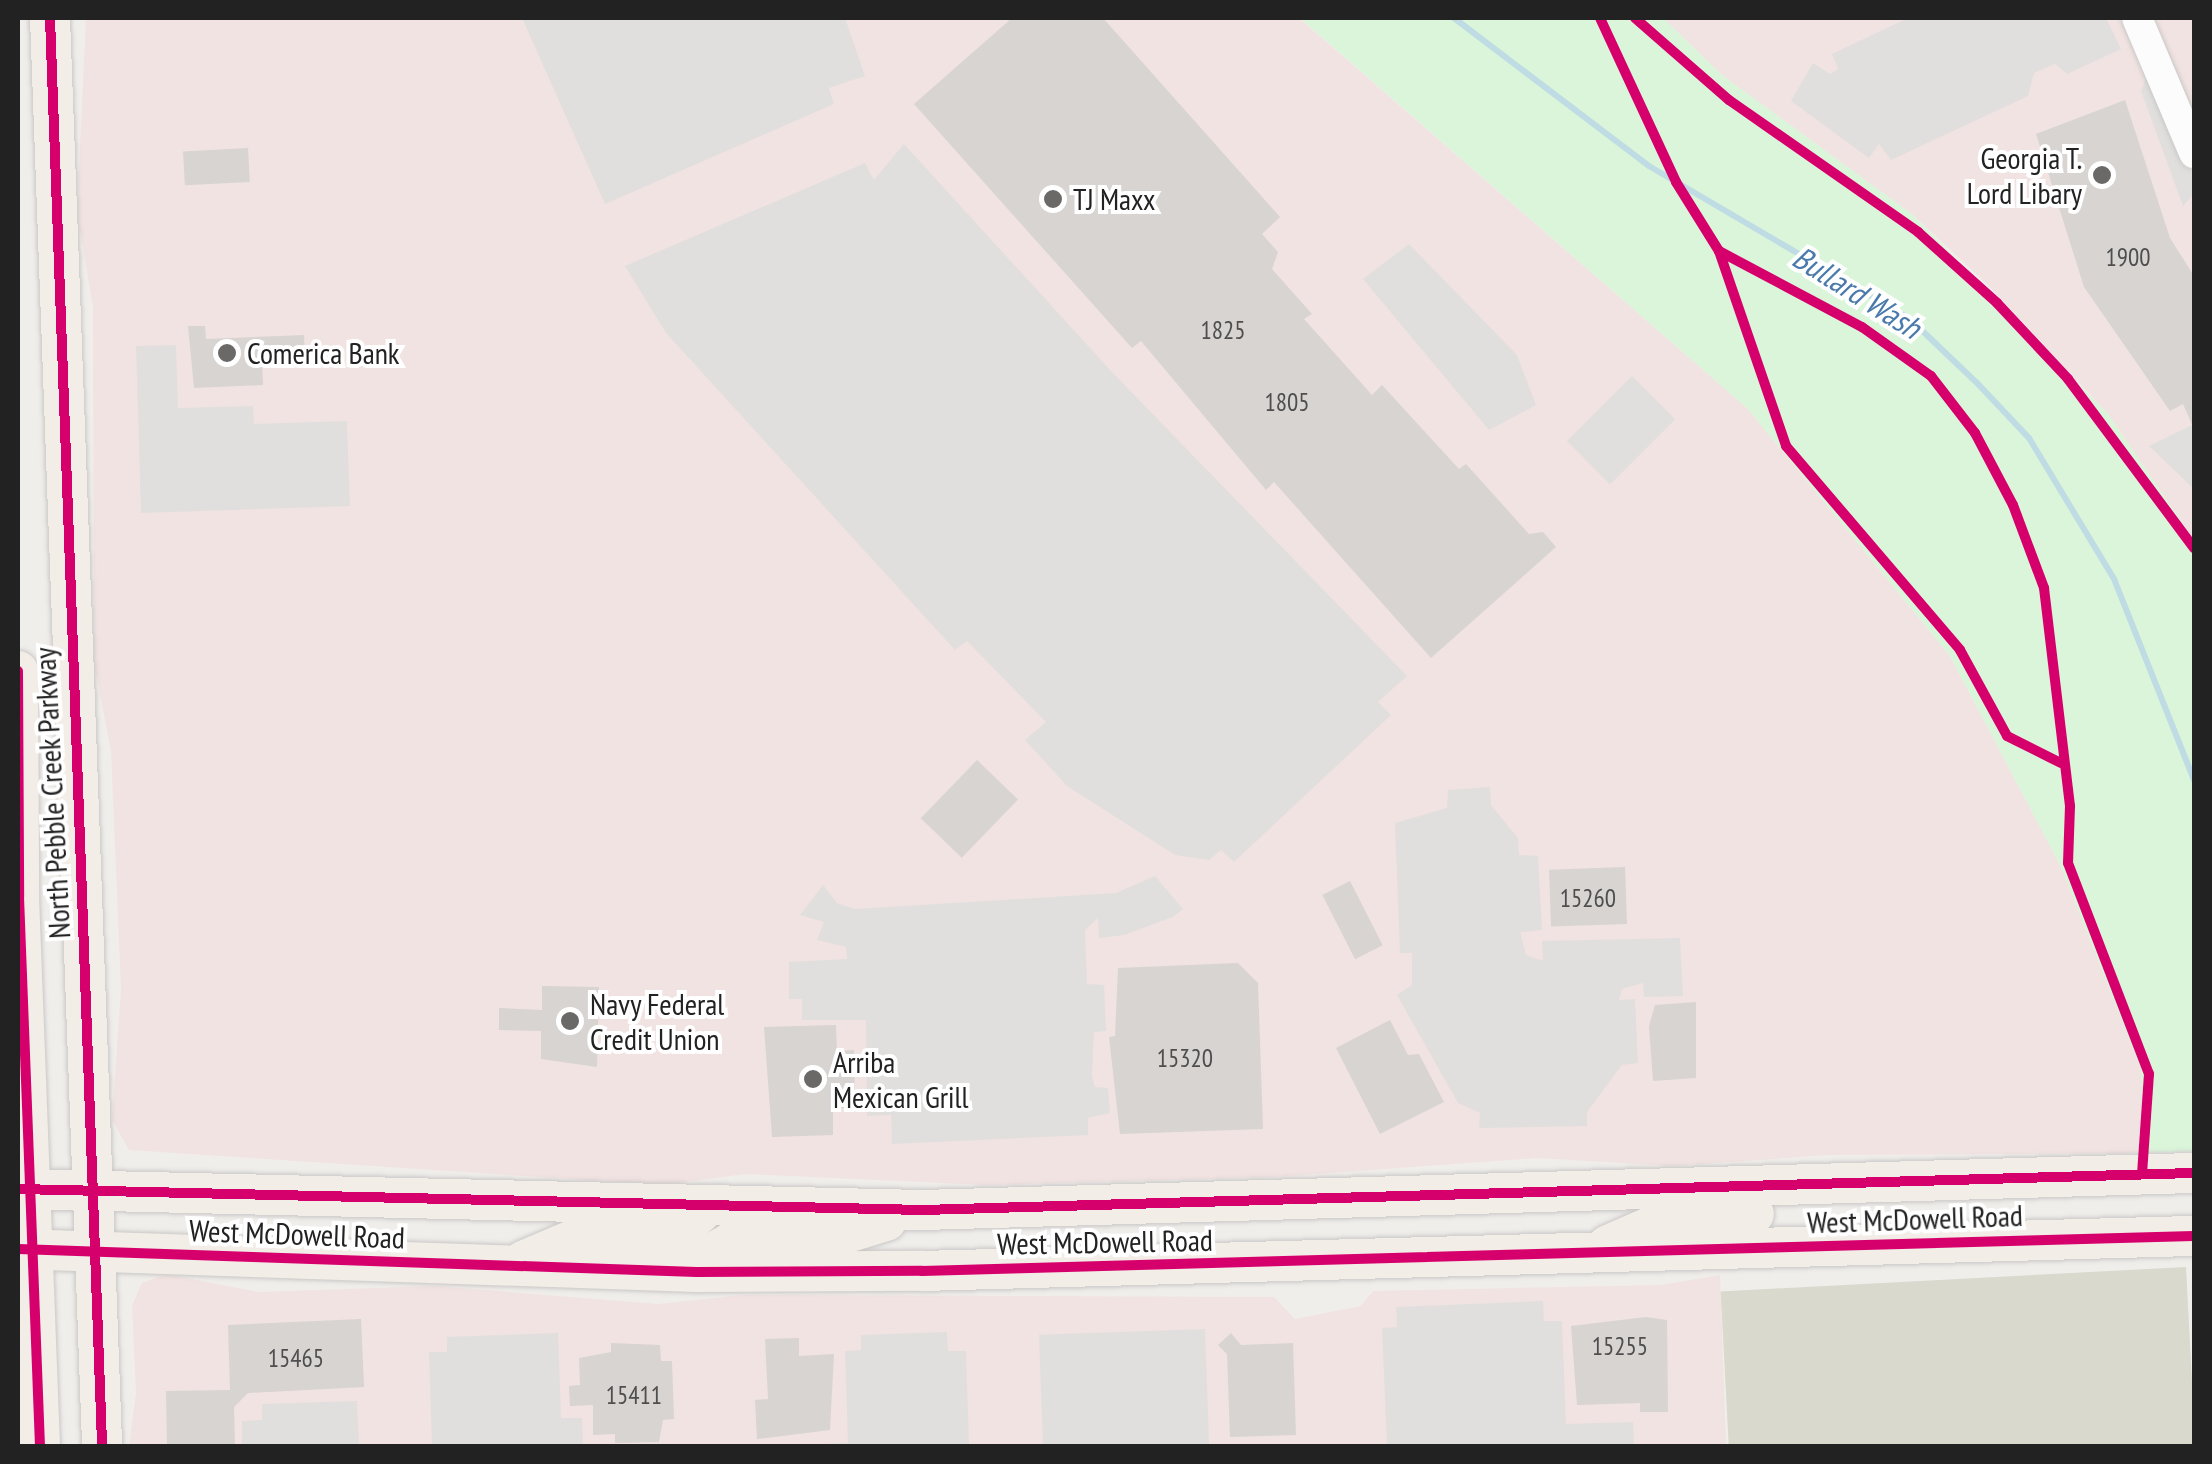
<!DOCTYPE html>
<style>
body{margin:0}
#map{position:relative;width:2212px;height:1464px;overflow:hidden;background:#f0eeeb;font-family:"PT Sans Narrow",sans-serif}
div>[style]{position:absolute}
.commercial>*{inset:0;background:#f1e3e1}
.construction>*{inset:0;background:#d9d9cd;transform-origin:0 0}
.park>*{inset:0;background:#daf5da}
.parking>*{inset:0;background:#e0dfde;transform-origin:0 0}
.stream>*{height:6px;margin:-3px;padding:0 3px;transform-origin:3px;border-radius:3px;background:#bfdbe3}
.building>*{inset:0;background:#d7d4d2;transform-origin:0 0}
.roads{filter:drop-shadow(0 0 2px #c9c8c7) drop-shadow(0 0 2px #c9c8c7)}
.minor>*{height:30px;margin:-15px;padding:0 15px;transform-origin:15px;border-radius:15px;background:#fdfcfc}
.major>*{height:40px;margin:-20px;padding:0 20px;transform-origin:20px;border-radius:20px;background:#f3ede7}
.cycleway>*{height:10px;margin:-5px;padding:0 5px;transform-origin:5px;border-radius:5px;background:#d6006c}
.dots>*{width:28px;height:28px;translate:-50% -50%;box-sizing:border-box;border:5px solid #fff;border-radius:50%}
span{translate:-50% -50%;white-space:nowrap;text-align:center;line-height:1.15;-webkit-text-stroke:8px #fff;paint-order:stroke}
.number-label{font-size:25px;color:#4f4e4e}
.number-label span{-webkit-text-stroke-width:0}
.poi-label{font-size:30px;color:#222}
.right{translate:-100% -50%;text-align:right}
.left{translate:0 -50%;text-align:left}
.street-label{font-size:30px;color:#222}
.water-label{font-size:32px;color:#4a7aab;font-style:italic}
.frame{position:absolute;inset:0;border:20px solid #222;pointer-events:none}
</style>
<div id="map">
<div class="commercial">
<i style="clip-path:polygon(86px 18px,1299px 18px,1748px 409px,1950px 656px,2061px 867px,2142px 1069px,2142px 1153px,1828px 1155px,1672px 1166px,1538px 1158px,1275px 1177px,987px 1185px,746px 1174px,662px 1185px,129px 1150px,112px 1120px,121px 990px,111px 751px,94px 663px,93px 307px,77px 212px)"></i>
<i style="clip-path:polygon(1663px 18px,2194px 18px,2194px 540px,2108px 414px,1992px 289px,1913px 215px,1722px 75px)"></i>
<i style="clip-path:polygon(166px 1274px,259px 1292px,435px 1286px,658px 1304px,744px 1295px,1274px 1297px,1295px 1319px,1361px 1306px,1373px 1291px,1661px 1285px,1720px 1275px,1726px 1446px,129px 1446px,136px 1393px,132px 1305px,142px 1283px)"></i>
</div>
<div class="construction">
<i style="left:2186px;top:1267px;width:179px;height:466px;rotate:87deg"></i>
</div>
<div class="park">
<i style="clip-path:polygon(1300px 18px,1663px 18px,1722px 75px,1913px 215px,2108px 414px,2194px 540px,2194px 1151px,2142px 1153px,2141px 1069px,2061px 867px,1950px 656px,1748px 409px)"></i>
</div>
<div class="parking">
<i style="clip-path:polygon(522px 18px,845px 18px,865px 76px,829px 88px,834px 104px,605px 204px)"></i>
<i style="clip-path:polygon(1908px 18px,2106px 18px,2121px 49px,2067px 74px,2055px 64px,2034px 73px,2028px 96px,1891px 160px,1879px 144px,1869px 158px,1791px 101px,1813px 63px,1830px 74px,1838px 69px,1832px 54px)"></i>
<i style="clip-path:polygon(2151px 66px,2194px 179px,2194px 194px,2183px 206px,2141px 91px)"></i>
<i style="clip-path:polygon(904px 144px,1110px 370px,1407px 676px,1378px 702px,1391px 715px,1234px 862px,1221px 850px,1209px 860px,1175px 855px,1067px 786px,1025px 740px,1046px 722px,967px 641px,955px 650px,666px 333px,625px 266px,865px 163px,874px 180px)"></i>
<i style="clip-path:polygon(1409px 244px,1517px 355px,1536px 405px,1489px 430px,1363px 279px)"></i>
<i style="clip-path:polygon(176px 345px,178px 408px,253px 406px,254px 424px,347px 421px,350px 506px,141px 513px,136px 346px)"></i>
<i style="left:1632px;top:376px;width:61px;height:92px;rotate:45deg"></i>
<i style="clip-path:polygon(2194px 424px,2194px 489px,2149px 446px)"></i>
<i style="clip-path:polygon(1490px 787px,1491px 805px,1518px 838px,1519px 855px,1538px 856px,1542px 930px,1520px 932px,1526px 955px,1543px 961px,1542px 941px,1680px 938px,1683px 996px,1644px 997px,1643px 983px,1622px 989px,1619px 1000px,1635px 999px,1638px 1063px,1622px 1065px,1587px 1112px,1587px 1126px,1479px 1128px,1480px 1113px,1458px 1103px,1397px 995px,1412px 985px,1412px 953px,1400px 953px,1395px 823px,1447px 808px,1448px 790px)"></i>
<i style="clip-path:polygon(1155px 876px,1183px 909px,1173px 917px,1124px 935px,1099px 938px,1098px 918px,1085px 930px,1087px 984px,1104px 985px,1106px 1031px,1094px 1032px,1092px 1076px,1095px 1087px,1108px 1088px,1110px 1113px,1088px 1118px,1088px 1135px,892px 1144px,891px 1115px,867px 1116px,866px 1020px,802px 1020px,802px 999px,789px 999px,789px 962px,847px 959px,846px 947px,817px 940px,824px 922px,800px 915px,823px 885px,837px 903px,855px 909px,1116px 893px)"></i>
<i style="clip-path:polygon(1543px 1301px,1544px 1321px,1562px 1321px,1566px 1424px,1633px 1422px,1634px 1446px,1387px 1446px,1382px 1328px,1397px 1327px,1396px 1307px)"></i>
<i style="left:1205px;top:1329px;width:117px;height:166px;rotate:88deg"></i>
<i style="clip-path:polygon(947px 1332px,948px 1351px,966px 1351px,969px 1446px,772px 1446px,848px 1443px,845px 1351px,861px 1350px,861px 1335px)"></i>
<i style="clip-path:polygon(558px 1333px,561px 1418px,582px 1418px,583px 1446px,432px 1446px,429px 1352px,447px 1352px,447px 1337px)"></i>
<i style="clip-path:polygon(357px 1401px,359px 1446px,242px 1446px,242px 1421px,262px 1420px,262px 1404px)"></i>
</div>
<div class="stream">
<i style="left:1454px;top:18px;width:245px;rotate:37.2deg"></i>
<i style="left:1649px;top:166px;width:304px;rotate:30.4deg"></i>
<i style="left:1911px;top:320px;width:94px;rotate:43.7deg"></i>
<i style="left:1979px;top:385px;width:73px;rotate:46.7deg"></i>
<i style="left:2029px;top:438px;width:165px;rotate:58.9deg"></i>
<i style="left:2114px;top:579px;width:216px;rotate:68.3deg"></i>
</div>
<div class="building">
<i style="clip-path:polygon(1012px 18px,1103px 18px,1280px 217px,1262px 234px,1278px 252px,1272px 269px,1312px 314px,1304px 319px,1372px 395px,1382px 385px,1459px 469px,1466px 464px,1529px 534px,1543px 532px,1556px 547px,1431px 658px,1274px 482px,1266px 490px,1141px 341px,1132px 348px,914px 104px)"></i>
<i style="clip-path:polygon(2125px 100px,2170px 238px,2194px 276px,2194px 429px,2183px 404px,2170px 411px,2084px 287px,2036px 134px)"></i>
<i style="left:248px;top:148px;width:34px;height:65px;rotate:87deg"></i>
<i style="clip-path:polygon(188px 326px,205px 326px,206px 339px,304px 335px,305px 360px,262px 362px,263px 385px,194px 388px)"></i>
<i style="left:977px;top:760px;width:57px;height:81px;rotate:44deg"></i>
<i style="left:1625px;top:867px;width:57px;height:76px;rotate:88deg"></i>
<i style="left:1350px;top:881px;width:72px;height:31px;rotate:63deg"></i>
<i style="clip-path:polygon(1238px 963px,1258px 983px,1263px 1129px,1120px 1134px,1109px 1037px,1115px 1036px,1118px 968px)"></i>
<i style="clip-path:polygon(542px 986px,599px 987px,597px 1067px,541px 1059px,541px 1031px,499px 1030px,499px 1008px,542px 1010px)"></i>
<i style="clip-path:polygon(1696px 1002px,1696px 1078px,1653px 1081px,1649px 1026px,1655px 1005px)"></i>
<i style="clip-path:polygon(1390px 1020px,1408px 1055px,1419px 1054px,1444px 1102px,1380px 1134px,1336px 1048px)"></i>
<i style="clip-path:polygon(836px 1025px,837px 1051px,854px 1050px,855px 1108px,833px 1108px,833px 1135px,772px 1137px,764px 1027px)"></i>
<i style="clip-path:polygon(1646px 1317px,1667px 1320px,1668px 1412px,1640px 1412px,1640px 1403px,1577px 1405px,1571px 1326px)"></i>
<i style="clip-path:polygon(361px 1319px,364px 1387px,248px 1393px,234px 1407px,235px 1446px,167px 1446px,166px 1391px,230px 1390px,228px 1325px)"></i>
<i style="clip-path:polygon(1231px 1333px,1241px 1345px,1293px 1343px,1296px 1435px,1230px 1437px,1227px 1354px,1218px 1345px)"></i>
<i style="clip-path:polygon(799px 1338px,799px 1356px,834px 1354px,830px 1430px,757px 1439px,755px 1400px,768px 1399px,765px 1339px)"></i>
<i style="clip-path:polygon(611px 1343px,660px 1345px,661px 1361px,672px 1361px,674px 1419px,663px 1420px,659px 1442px,615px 1443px,615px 1434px,593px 1435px,593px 1405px,570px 1406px,569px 1386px,580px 1385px,579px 1358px,611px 1352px)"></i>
</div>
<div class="roads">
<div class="minor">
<i style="left:2137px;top:18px;width:147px;rotate:67.1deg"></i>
</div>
<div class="major">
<i style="left:50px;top:18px;width:1429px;rotate:87.91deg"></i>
<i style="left:18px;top:671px;width:226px;rotate:89.7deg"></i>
<i style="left:19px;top:897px;width:549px;rotate:87.81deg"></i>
<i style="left:18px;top:1189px;width:905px;rotate:1.33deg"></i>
<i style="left:923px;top:1210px;width:1272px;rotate:-1.67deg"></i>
<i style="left:1608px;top:1245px;width:65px;rotate:-23.4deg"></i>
<i style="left:1668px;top:1219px;width:86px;rotate:-3.3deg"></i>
<i style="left:18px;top:1249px;width:679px;rotate:1.94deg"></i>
<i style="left:697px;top:1272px;width:225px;rotate:-0.3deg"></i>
<i style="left:922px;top:1271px;width:1272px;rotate:-1.58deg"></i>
<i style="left:523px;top:1261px;width:59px;rotate:-23.1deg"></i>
<i style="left:577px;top:1238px;width:97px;rotate:-1.8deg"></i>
<i style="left:674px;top:1235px;width:35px;rotate:-40deg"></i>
<i style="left:697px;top:1272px;width:14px;rotate:-69deg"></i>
<i style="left:702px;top:1259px;width:32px;rotate:-30deg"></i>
<i style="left:730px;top:1243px;width:94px;rotate:-1.8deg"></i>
<i style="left:824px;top:1240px;width:65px;rotate:-17deg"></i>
</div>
</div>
<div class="cycleway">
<i style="left:50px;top:18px;width:1429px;rotate:87.91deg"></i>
<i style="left:1600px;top:18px;width:181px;rotate:65.1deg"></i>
<i style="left:1676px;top:182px;width:81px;rotate:58.1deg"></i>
<i style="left:1719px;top:251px;width:206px;rotate:71deg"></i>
<i style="left:1786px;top:446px;width:268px;rotate:49.5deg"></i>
<i style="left:1960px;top:650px;width:98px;rotate:61.3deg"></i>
<i style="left:2007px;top:736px;width:60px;rotate:26.6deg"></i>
<i style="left:1635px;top:18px;width:125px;rotate:41.1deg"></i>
<i style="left:1729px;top:100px;width:231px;rotate:34.9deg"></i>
<i style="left:1918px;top:232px;width:106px;rotate:41.9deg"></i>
<i style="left:1997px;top:303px;width:104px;rotate:46.9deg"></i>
<i style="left:2068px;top:379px;width:211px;rotate:53.3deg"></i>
<i style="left:1719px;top:251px;width:162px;rotate:28deg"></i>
<i style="left:1862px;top:327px;width:85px;rotate:35.4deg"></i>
<i style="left:1931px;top:376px;width:72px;rotate:52.3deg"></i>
<i style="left:1975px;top:433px;width:81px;rotate:62.2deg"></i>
<i style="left:2013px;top:505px;width:89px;rotate:69.5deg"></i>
<i style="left:2044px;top:588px;width:220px;rotate:83.2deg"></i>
<i style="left:2070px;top:806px;width:57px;rotate:92deg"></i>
<i style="left:2068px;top:863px;width:226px;rotate:69deg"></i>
<i style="left:2149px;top:1074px;width:100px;rotate:94deg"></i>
<i style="left:18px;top:671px;width:226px;rotate:89.7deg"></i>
<i style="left:19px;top:897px;width:549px;rotate:87.81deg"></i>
<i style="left:18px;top:1189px;width:905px;rotate:1.33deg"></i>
<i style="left:923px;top:1210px;width:1272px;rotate:-1.67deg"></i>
<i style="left:18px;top:1249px;width:679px;rotate:1.94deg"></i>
<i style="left:697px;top:1272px;width:225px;rotate:-0.3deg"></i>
<i style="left:922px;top:1271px;width:1272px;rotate:-1.58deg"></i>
</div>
<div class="dots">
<i style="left:2102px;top:175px;background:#6a6968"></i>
<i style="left:1053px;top:199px;background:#6a6968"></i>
<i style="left:227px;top:353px;background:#6a6968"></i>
<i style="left:570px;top:1021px;background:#6a6968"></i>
<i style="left:813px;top:1079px;background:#6a6968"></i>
</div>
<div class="number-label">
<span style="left:2128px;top:257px">1900</span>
<span style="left:1223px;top:330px">1825</span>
<span style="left:1287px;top:402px">1805</span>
<span style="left:1588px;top:898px">15260</span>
<span style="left:1185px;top:1058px">15320</span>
<span style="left:1620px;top:1346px">15255</span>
<span style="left:296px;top:1358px">15465</span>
<span style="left:634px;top:1395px">15411</span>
</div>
<div class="poi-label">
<span class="right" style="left:2082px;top:175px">Georgia T.<br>Lord Libary</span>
<span class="left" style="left:1073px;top:199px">TJ Maxx</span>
<span class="left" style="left:247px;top:353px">Comerica Bank</span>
<span class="left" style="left:590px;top:1021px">Navy Federal<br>Credit Union</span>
<span class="left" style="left:833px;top:1079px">Arriba<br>Mexican Grill</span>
</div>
<div class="street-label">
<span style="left:52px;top:793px;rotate:-93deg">North Pebble Creek Parkway</span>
<span style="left:1915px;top:1219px;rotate:-2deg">West McDowell Road</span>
<span style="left:297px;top:1234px;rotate:2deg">West McDowell Road</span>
<span style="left:1105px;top:1242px;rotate:-1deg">West McDowell Road</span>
</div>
<div class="water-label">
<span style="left:1857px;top:292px;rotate:32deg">Bullard Wash</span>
</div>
<div class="frame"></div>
</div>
